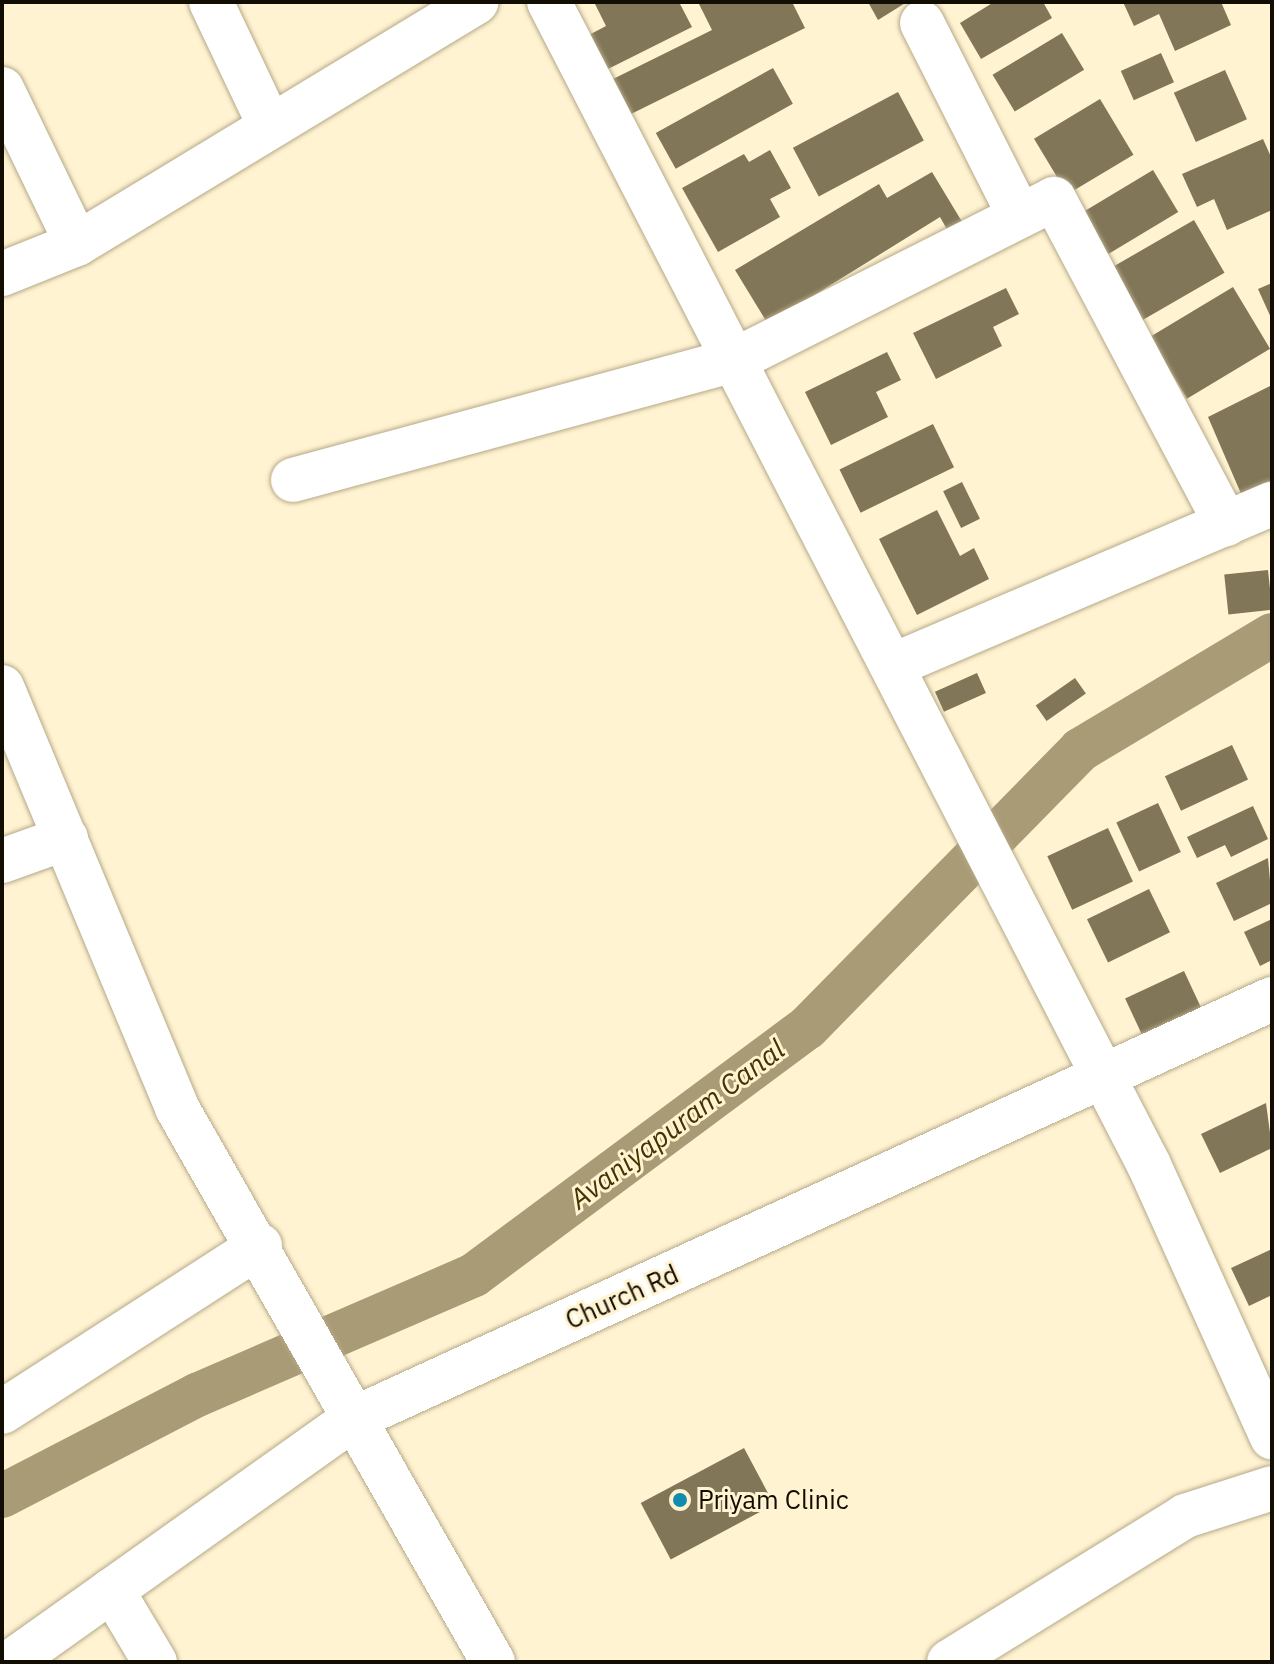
<!DOCTYPE html>
<style>
body{margin:0}
#map{position:relative;width:1274px;height:1664px;overflow:hidden;background:#fff3d1;font-family:"IBM Plex Sans",sans-serif}
div>[style]{position:absolute}
.canal>*{height:44px;margin:-22px;padding:0 22px;transform-origin:22px;border-radius:22px;background:#a99b75}
.building>*{inset:0;background:#817657;transform-origin:0 0}
.roads{filter:drop-shadow(0 0 2px #b5a989) drop-shadow(0 0 2px #b5a989)}
.street>*{height:44px;margin:-22px;padding:0 22px;transform-origin:22px;border-radius:22px;background:#fff}
.dots>*{width:22px;height:22px;translate:-50% -50%;box-sizing:border-box;border:4px solid #fff3d1;border-radius:50%}
span{translate:-50% -50%;white-space:nowrap;text-align:center;line-height:1.15;-webkit-text-stroke:6px #fff3d1;paint-order:stroke}
.street-label{font-size:26px;color:#110d03}
.poi-label{font-size:26px;color:#110d03}
.left{translate:0 -50%;text-align:left}
.water-label{font-size:28px;color:#423300;font-style:italic}
.frame{position:absolute;inset:0;border:4px solid #110d03;pointer-events:none}
</style>
<div id="map">
<div class="canal">
<i style="left:2px;top:1496px;width:220px;rotate:-27.4deg"></i>
<i style="left:197px;top:1395px;width:302px;rotate:-23.4deg"></i>
<i style="left:474px;top:1275px;width:415px;rotate:-36.6deg"></i>
<i style="left:807px;top:1028px;width:390px;rotate:-45.5deg"></i>
<i style="left:1080px;top:750px;width:224px;rotate:-30.9deg"></i>
</div>
<div class="building">
<i style="clip-path:polygon(594px 2px,679px 2px,692px 27px,604px 71px,587px 36px,606px 26px)"></i>
<i style="clip-path:polygon(698px 2px,792px 2px,805px 28px,629px 115px,611px 80px,712px 30px)"></i>
<i style="clip-path:polygon(868px 2px,907px 2px,878px 20px)"></i>
<i style="clip-path:polygon(994px 2px,1043px 2px,1052px 18px,981px 59px,960px 23px)"></i>
<i style="clip-path:polygon(1123px 2px,1221px 2px,1231px 25px,1175px 51px,1159px 14px,1134px 26px)"></i>
<i style="left:1062px;top:33px;width:43px;height:81px;rotate:59deg"></i>
<i style="left:1161px;top:53px;width:32px;height:44px;rotate:66deg"></i>
<i style="left:773px;top:68px;width:41px;height:134px;rotate:61deg"></i>
<i style="left:1225px;top:70px;width:54px;height:56px;rotate:66deg"></i>
<i style="left:898px;top:92px;width:55px;height:119px;rotate:62deg"></i>
<i style="left:1100px;top:99px;width:65px;height:77px;rotate:59deg"></i>
<i style="clip-path:polygon(1263px 139px,1272px 159px,1272px 210px,1227px 230px,1214px 199px,1197px 207px,1182px 174px)"></i>
<i style="clip-path:polygon(770px 150px,791px 188px,770px 199px,780px 217px,718px 252px,682px 188px,744px 154px,749px 162px)"></i>
<i style="left:1153px;top:170px;width:49px;height:82px;rotate:59deg"></i>
<i style="clip-path:polygon(932px 172px,964px 225px,949px 233px,940px 217px,768px 324px,735px 270px,879px 184px,887px 198px)"></i>
<i style="left:1194px;top:220px;width:61px;height:96px;rotate:60deg"></i>
<i style="clip-path:polygon(1272px 283px,1272px 320px,1258px 289px)"></i>
<i style="left:1233px;top:287px;width:72px;height:97px;rotate:59deg"></i>
<i style="clip-path:polygon(1006px 288px,1019px 314px,993px 327px,1002px 346px,936px 379px,913px 333px)"></i>
<i style="clip-path:polygon(887px 352px,901px 380px,876px 392px,888px 417px,831px 445px,805px 392px)"></i>
<i style="clip-path:polygon(1272px 385px,1272px 481px,1242px 496px,1208px 417px)"></i>
<i style="left:933px;top:424px;width:48px;height:104px;rotate:64deg"></i>
<i style="left:962px;top:482px;width:41px;height:21px;rotate:64deg"></i>
<i style="clip-path:polygon(937px 510px,960px 556px,974px 548px,989px 579px,917px 615px,879px 539px)"></i>
<i style="left:1268px;top:570px;width:40px;height:44px;rotate:84deg"></i>
<i style="left:977px;top:673px;width:22px;height:46px;rotate:66deg"></i>
<i style="left:1075px;top:678px;width:19px;height:48px;rotate:55deg"></i>
<i style="left:1232px;top:745px;width:38px;height:74px;rotate:65deg"></i>
<i style="left:1158px;top:803px;width:54px;height:46px;rotate:65deg"></i>
<i style="clip-path:polygon(1253px 806px,1268px 839px,1231px 857px,1225px 845px,1197px 858px,1187px 837px)"></i>
<i style="left:1108px;top:828px;width:59px;height:67px;rotate:65deg"></i>
<i style="clip-path:polygon(1268px 858px,1272px 903px,1234px 921px,1216px 883px)"></i>
<i style="left:1149px;top:889px;width:48px;height:69px;rotate:64deg"></i>
<i style="clip-path:polygon(1272px 919px,1272px 960px,1260px 966px,1244px 932px)"></i>
<i style="left:1184px;top:971px;width:61px;height:65px;rotate:65deg"></i>
<i style="clip-path:polygon(1266px 1103px,1272px 1148px,1220px 1173px,1201px 1134px)"></i>
<i style="clip-path:polygon(1272px 1249px,1272px 1295px,1249px 1306px,1231px 1268px)"></i>
<i style="left:744px;top:1448px;width:64px;height:117px;rotate:62deg"></i>
</div>
<div class="roads">
<div class="street">
<i style="left:211px;top:2px;width:137px;rotate:64.6deg"></i>
<i style="left:549px;top:2px;width:1309px;rotate:62.71deg"></i>
<i style="left:1149px;top:1165px;width:299px;rotate:65.7deg"></i>
<i style="left:922px;top:23px;width:215px;rotate:63.2deg"></i>
<i style="left:2px;top:89px;width:172px;rotate:64.2deg"></i>
<i style="left:2px;top:274px;width:81px;rotate:-21.8deg"></i>
<i style="left:77px;top:244px;width:467px;rotate:-31.2deg"></i>
<i style="left:293px;top:480px;width:460px;rotate:-15.2deg"></i>
<i style="left:737px;top:359px;width:355px;rotate:-26.8deg"></i>
<i style="left:1054px;top:199px;width:368px;rotate:62.1deg"></i>
<i style="left:896px;top:664px;width:409px;rotate:-23.1deg"></i>
<i style="left:2px;top:687px;width:456px;rotate:67.4deg"></i>
<i style="left:177px;top:1108px;width:638px;rotate:60.3deg"></i>
<i style="left:2px;top:861px;width:68px;rotate:-19.8deg"></i>
<i style="left:2px;top:1412px;width:307px;rotate:-32.8deg"></i>
<i style="left:112px;top:1590px;width:84px;rotate:59.2deg"></i>
<i style="left:11px;top:1662px;width:417px;rotate:-35.4deg"></i>
<i style="left:351px;top:1420px;width:1013px;rotate:-24.57deg"></i>
<i style="left:949px;top:1662px;width:278px;rotate:-31.7deg"></i>
<i style="left:1185px;top:1516px;width:91px;rotate:-17.8deg"></i>
</div>
</div>
<div class="dots">
<i style="left:680px;top:1500px;background:#118cae"></i>
</div>
<div class="street-label">
<span style="left:622px;top:1297px;rotate:-24deg">Church Rd</span>
</div>
<div class="poi-label">
<span class="left" style="left:698px;top:1500px">Priyam Clinic</span>
</div>
<div class="water-label">
<span style="left:677px;top:1124px;rotate:-37deg">Avaniyapuram Canal</span>
</div>
<div class="frame"></div>
</div>
